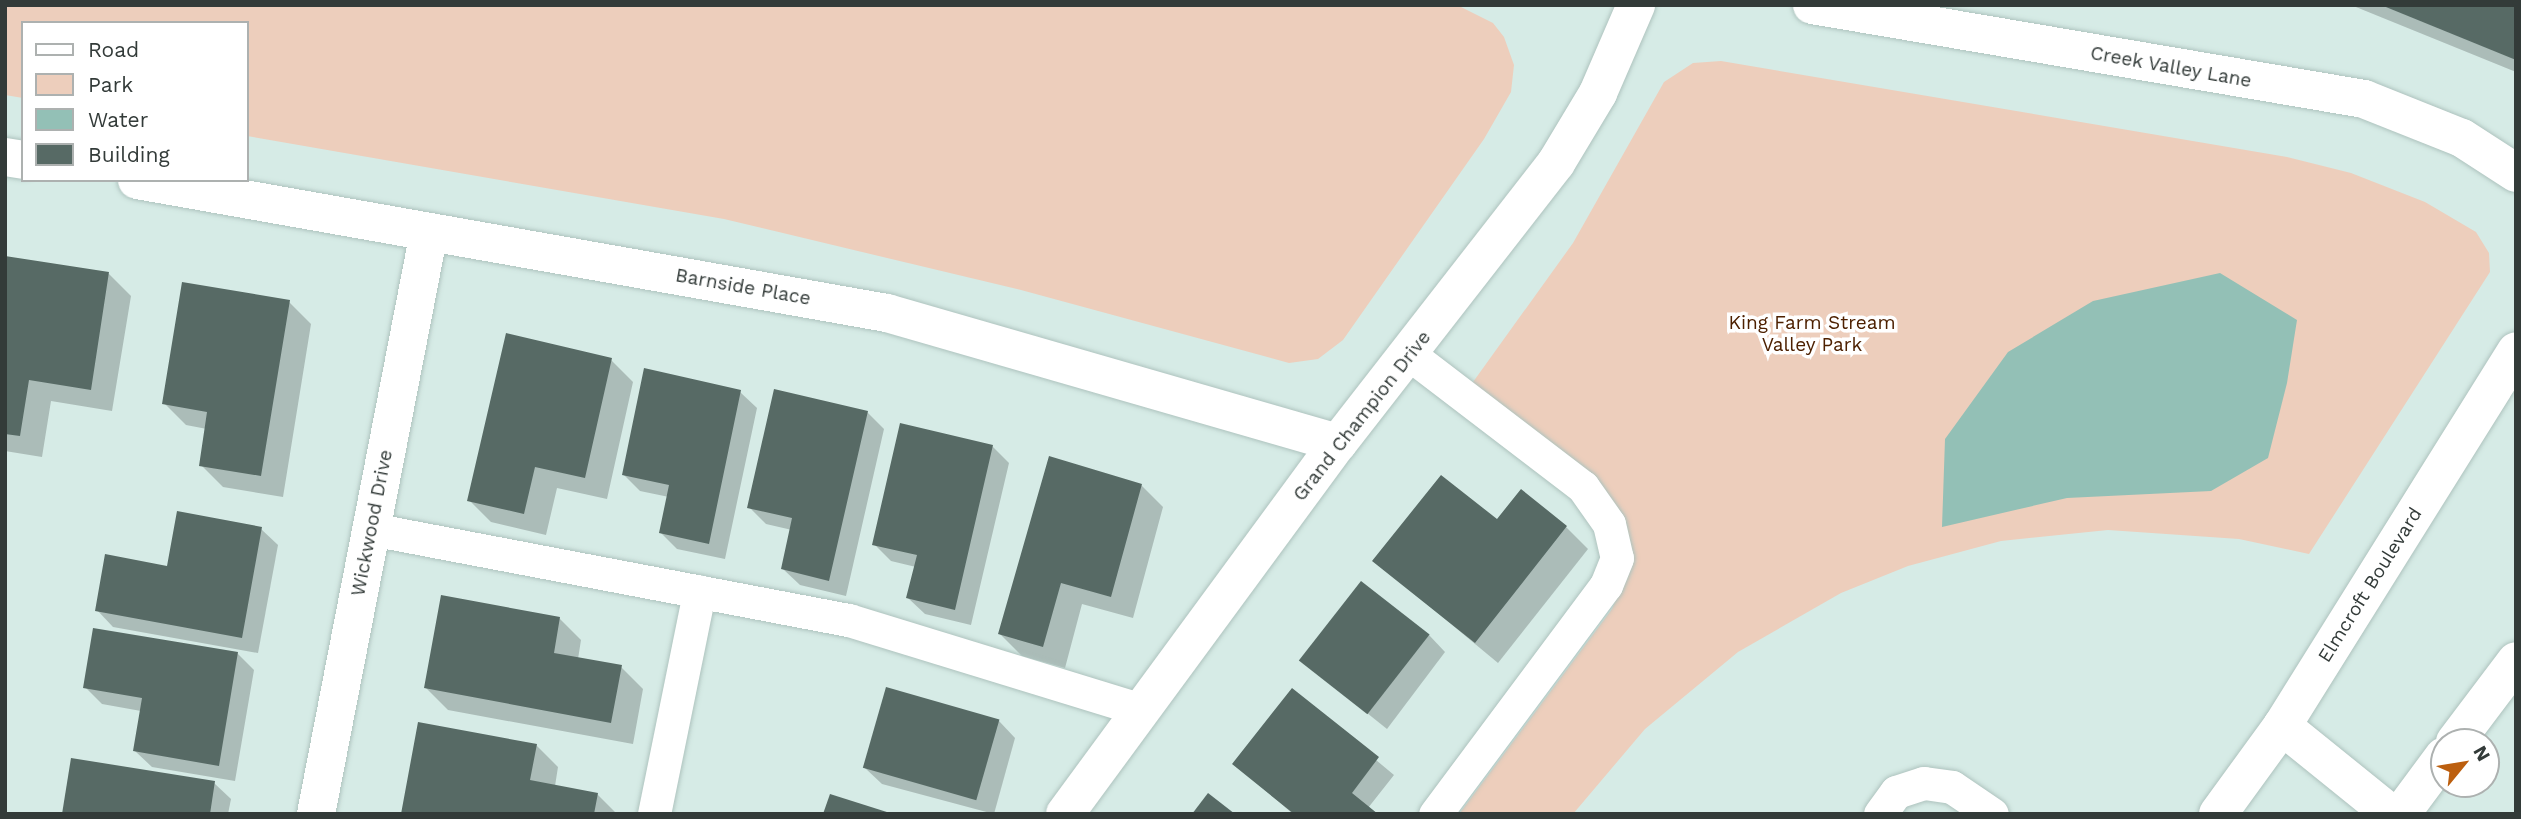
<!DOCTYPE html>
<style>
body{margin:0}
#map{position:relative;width:2521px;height:819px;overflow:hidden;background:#d6ebe6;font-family:"Work Sans",sans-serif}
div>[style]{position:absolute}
.green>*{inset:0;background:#edcebc}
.water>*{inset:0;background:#93c0b6}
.shadow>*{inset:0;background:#0003}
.building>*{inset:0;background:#576a65;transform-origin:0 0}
.roads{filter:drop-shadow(0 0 2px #aec3be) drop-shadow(0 0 2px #aec3be)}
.service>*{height:33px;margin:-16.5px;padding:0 16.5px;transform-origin:16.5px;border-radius:16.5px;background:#fff}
.minor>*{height:38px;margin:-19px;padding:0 19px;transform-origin:19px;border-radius:19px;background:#fff}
span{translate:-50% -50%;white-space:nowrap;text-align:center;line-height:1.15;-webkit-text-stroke:7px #fff;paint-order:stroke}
.street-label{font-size:19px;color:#333b39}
.park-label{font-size:19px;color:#4d2000}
.frame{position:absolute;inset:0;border:7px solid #333b39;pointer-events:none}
.legend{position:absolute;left:21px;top:21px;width:228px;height:161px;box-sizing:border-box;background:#fff;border:2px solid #adb1b0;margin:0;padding:9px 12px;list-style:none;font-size:21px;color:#333b39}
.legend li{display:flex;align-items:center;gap:14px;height:35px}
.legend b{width:35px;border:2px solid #adb1b0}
.north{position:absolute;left:2430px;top:728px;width:70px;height:70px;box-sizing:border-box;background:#fff;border:2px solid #adb1b0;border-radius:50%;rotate:60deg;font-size:19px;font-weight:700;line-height:28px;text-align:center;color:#333b39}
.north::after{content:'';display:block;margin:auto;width:24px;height:32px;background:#bc5f0f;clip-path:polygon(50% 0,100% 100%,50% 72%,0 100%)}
</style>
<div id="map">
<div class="green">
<i style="clip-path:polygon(5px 5px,1457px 5px,1493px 23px,1504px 37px,1514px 65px,1511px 92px,1484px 139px,1343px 340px,1318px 359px,1289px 363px,1021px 290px,724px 219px,247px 136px,247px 23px,23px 23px,23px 98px,5px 95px)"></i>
<i style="clip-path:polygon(1721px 61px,2287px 157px,2351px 173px,2425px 202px,2476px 232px,2489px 253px,2490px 272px,2309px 554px,2239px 539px,2108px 530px,2001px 541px,1908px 566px,1841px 593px,1738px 652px,1645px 729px,1573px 814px,1459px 814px,1612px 609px,1629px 567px,1629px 542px,1468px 389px,1573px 243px,1664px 82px,1693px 63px)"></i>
</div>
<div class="water">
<i style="clip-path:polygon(2220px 273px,2297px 320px,2287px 383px,2268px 458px,2211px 491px,2067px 498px,1942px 527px,1945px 439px,2008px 352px,2093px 301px)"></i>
</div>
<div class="shadow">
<i style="clip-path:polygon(2351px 5px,2516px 5px,2516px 72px)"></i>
<i style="clip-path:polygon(5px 257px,109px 274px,131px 296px,112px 411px,51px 401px,42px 457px,5px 451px)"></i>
<i style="clip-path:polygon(289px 302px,311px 324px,283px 497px,223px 487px,201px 465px,207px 429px,186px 425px,164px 403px)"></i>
<i style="clip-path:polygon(611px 360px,633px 382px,607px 499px,557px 488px,546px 535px,491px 522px,469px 500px)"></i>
<i style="clip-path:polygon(740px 392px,757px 408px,725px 559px,677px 549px,661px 533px,669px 497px,640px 491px,623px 474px)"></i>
<i style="clip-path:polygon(867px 412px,884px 429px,846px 596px,800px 585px,783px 569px,792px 530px,766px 524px,749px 507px)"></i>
<i style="clip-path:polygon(992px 446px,1009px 463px,971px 625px,925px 614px,908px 598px,916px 567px,891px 561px,874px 544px)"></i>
<i style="clip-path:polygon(1141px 485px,1163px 507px,1133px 618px,1082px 604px,1065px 668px,1022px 656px,1000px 634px)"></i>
<i style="clip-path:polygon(1497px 521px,1566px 527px,1588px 549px,1498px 663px,1375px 561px)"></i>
<i style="clip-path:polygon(261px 529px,278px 545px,258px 653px,113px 627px,97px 610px)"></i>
<i style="clip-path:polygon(559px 618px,581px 640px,578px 659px,621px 667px,643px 689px,633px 744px,448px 710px,426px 688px)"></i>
<i style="clip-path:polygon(1429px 635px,1445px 652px,1387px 729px,1302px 661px)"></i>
<i style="clip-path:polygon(237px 653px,254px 670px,235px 781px,152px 767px,135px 751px,141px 711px,102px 704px,85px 687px)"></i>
<i style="clip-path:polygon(1292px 690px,1394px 775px,1368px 808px,1375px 814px,1293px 814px,1235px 764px)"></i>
<i style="clip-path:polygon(999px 721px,1015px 738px,994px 814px,882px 784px,865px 768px)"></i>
<i style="clip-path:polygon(536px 745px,558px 767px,555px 786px,597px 794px,617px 814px,403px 814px)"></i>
<i style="clip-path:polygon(214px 783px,231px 799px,228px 814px,64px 814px)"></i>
</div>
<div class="building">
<i style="clip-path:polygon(2381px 5px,2516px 5px,2516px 60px)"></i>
<i style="clip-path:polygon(5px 256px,109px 272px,91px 390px,29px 380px,20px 436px,5px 434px)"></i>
<i style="clip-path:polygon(182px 282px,290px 300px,261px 476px,199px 466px,207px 412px,162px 404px)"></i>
<i style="clip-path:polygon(506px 333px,612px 358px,585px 478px,535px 467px,524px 514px,467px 501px)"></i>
<i style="clip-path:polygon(644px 368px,741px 390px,709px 544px,659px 533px,669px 485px,622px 475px)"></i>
<i style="clip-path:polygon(774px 389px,868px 411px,829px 581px,781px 569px,792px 518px,747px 508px)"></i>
<i style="clip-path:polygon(900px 423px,993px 445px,955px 610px,906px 598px,917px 555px,872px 545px)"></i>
<i style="clip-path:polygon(1049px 456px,1142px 484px,1111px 597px,1061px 583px,1043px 647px,998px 634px)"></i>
<i style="clip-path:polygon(1441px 475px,1497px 519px,1521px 489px,1567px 526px,1475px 643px,1372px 561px)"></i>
<i style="clip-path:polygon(177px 511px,262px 527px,242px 638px,95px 611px,105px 554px,167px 566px)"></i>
<i style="left:1361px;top:581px;width:87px;height:101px;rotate:38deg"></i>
<i style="clip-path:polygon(441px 595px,560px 617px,554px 653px,622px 665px,611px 723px,424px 688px)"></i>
<i style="clip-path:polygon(93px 628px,238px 652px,219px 766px,133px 751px,142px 698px,83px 688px)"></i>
<i style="left:886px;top:687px;width:118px;height:84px;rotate:16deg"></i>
<i style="clip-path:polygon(1292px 688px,1379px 757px,1352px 793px,1378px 814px,1294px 814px,1232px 764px)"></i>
<i style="clip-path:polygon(418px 722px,537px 744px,530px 780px,598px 793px,594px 814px,401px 814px)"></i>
<i style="clip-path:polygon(71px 758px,215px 781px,210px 814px,62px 814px)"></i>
<i style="clip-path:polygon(1208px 793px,1235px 814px,1192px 814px)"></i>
<i style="clip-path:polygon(830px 794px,890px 813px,890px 814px,823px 814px)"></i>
</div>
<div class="roads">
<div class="service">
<i style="left:1409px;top:354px;width:219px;rotate:37.4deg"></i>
<i style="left:1583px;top:487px;width:45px;rotate:54.9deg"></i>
<i style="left:1609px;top:524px;width:35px;rotate:77deg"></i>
<i style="left:1617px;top:558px;width:29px;rotate:112deg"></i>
<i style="left:1606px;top:585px;width:286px;rotate:126.7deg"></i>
<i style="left:371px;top:529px;width:487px;rotate:10.8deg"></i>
<i style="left:849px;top:620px;width:306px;rotate:17.1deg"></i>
<i style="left:654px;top:814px;width:227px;rotate:-78.5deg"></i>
<i style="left:1880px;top:814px;width:27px;rotate:-54deg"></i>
<i style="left:1896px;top:792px;width:29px;rotate:-18deg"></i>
<i style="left:1924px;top:783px;width:28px;rotate:8deg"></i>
<i style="left:1952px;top:787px;width:48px;rotate:34deg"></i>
</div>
<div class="minor">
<i style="left:1812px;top:5px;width:560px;rotate:9.66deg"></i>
<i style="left:2364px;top:99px;width:105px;rotate:21.7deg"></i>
<i style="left:2462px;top:138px;width:64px;rotate:32.9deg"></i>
<i style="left:5px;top:157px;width:18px;rotate:9deg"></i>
<i style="left:137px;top:180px;width:762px;rotate:10.06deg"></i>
<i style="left:887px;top:313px;width:469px;rotate:16.1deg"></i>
<i style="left:2282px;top:726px;width:140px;rotate:38.9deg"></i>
<i style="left:2455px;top:742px;width:101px;rotate:-53deg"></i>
<i style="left:316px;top:814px;width:593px;rotate:-79.01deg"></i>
<i style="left:1065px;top:814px;width:461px;rotate:-53.7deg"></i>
<i style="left:1338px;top:443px;width:355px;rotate:-52.1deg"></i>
<i style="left:1556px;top:163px;width:82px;rotate:-59deg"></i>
<i style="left:1598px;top:93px;width:96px;rotate:-66.6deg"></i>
<i style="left:2218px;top:814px;width:109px;rotate:-54deg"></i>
<i style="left:2282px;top:726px;width:442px;rotate:-58deg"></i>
<i style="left:2401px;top:814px;width:72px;rotate:-53.4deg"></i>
</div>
</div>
<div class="street-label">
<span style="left:2171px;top:67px;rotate:10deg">Creek Valley Lane</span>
<span style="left:743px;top:287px;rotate:10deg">Barnside Place</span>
<span style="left:1362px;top:416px;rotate:-52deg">Grand Champion Drive</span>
<span style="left:372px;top:523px;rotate:-79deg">Wickwood Drive</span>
<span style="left:2370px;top:585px;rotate:-58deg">Elmcroft Boulevard</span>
</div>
<div class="park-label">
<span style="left:1812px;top:334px">King Farm Stream<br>Valley Park</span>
</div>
<div class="frame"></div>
<ul class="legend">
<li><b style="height:9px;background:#fff"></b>Road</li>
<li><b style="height:19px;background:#edcebc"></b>Park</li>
<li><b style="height:19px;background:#93c0b6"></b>Water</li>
<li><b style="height:19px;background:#576a65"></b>Building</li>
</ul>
<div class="north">N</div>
</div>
